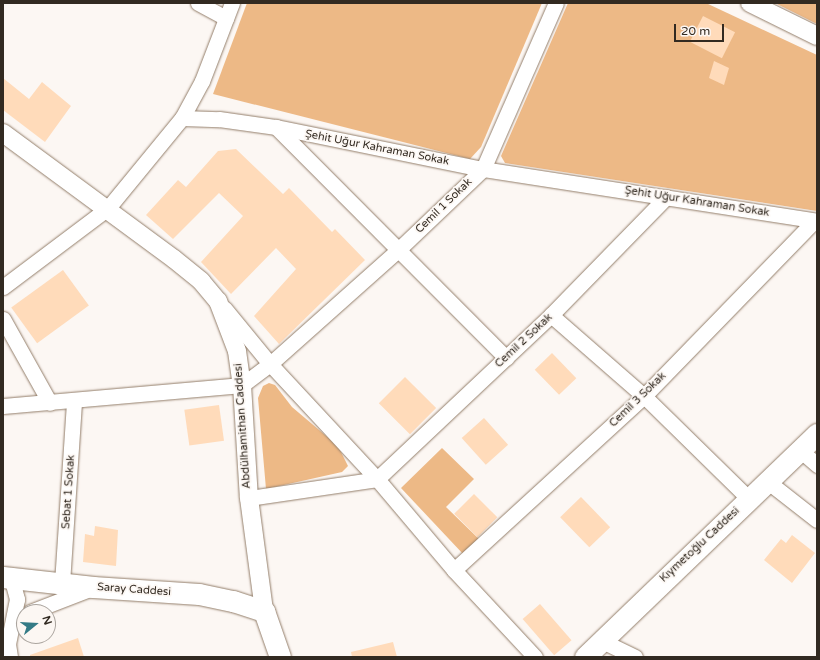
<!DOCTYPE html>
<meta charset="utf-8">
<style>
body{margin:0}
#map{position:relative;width:820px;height:660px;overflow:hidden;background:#fcf7f3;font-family:"Varela Round",sans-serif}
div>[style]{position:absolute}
.green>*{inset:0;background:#edb986}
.building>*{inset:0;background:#ffdbba;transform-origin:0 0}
.roads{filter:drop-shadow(0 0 1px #937e6a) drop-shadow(0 0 1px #937e6a)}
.minor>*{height:15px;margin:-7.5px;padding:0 7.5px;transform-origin:7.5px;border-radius:7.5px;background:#fff}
.tertiary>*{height:18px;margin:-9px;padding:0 9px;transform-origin:9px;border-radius:9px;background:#fff}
.secondary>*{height:21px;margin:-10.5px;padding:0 10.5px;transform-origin:10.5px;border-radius:10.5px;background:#fff}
span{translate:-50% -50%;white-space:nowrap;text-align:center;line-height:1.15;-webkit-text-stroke:3.5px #fcf7f3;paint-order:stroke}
.street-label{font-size:11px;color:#322a21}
.frame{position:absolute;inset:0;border:4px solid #322a21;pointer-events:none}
.north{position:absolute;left:16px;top:604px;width:40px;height:40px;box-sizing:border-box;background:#fcf7f3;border:1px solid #aba59f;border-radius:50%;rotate:72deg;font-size:11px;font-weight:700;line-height:16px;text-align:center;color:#322a21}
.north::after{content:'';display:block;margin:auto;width:14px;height:18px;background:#347b86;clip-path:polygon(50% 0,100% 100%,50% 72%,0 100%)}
.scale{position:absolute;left:674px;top:24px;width:50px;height:18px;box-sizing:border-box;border:2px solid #322a21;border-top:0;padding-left:5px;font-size:12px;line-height:14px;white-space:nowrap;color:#322a21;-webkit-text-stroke:3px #fcf7f3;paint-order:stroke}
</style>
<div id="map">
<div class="green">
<i style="clip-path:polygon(247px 3px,542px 3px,481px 147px,470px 159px,213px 94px)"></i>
<i style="clip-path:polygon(568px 3px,706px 3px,817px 55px,817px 211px,505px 163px,501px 156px)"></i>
<i style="clip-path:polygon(775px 3px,817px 3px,817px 24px)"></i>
<i style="clip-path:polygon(269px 383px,275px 385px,292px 407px,338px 446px,348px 466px,342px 472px,266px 489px,258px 398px,263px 386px)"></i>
<i style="clip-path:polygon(442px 448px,474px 479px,446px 507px,479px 539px,464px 555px,401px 488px)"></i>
</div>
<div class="building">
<i style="left:703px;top:16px;width:36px;height:29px;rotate:27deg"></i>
<i style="clip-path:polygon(714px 61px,729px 68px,724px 85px,709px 78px)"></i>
<i style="clip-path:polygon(3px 78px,29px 99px,42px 82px,71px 106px,45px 142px,3px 110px)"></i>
<i style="clip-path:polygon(236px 149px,283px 194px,289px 188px,332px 232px,335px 229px,365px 260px,279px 344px,254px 316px,296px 269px,276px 248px,231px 294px,201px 262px,243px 216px,219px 193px,173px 239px,146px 215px,178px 180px,186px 187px,218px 151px)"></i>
<i style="left:63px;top:270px;width:44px;height:64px;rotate:54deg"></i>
<i style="left:552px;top:353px;width:35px;height:24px;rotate:46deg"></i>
<i style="left:405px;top:377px;width:44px;height:37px;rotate:45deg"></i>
<i style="left:219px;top:405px;width:36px;height:35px;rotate:82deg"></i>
<i style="left:484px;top:418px;width:36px;height:30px;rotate:48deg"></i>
<i style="left:474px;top:494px;width:33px;height:28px;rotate:45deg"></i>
<i style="left:581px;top:497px;width:42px;height:29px;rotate:46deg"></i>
<i style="clip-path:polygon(95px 526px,118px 530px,116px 566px,83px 562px,85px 534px,94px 536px)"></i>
<i style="clip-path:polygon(792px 535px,815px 553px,792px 583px,764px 560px,781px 539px,786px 543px)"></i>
<i style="left:540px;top:604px;width:48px;height:23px;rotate:49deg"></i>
<i style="clip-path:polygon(78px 638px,84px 657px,30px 657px,30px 655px)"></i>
<i style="clip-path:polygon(393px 642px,397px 657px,352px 657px,351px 652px)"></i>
</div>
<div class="roads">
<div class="minor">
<i style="left:198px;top:3px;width:32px;rotate:28deg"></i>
<i style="left:182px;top:118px;width:42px;rotate:-61.6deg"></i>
<i style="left:202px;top:81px;width:84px;rotate:-69deg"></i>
<i style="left:276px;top:127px;width:326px;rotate:45.1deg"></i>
<i style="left:3px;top:287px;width:131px;rotate:-37deg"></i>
<i style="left:108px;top:208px;width:117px;rotate:-50.6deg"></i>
<i style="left:182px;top:118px;width:37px;rotate:2deg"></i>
<i style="left:219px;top:119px;width:58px;rotate:8deg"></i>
<i style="left:276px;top:127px;width:211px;rotate:11.5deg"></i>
<i style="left:483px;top:169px;width:338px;rotate:8.8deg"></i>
<i style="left:551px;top:315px;width:123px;rotate:41.1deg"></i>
<i style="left:644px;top:396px;width:147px;rotate:44.4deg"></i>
<i style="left:3px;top:319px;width:96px;rotate:60.8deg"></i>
<i style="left:3px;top:406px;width:240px;rotate:-5deg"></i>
<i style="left:242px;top:385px;width:35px;rotate:-37deg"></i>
<i style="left:270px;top:364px;width:72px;rotate:-129.4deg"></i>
<i style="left:800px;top:450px;width:23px;rotate:41deg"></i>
<i style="left:767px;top:481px;width:63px;rotate:38deg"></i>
<i style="left:249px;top:498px;width:129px;rotate:-8.4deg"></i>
<i style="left:377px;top:479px;width:239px;rotate:-43.3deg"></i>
<i style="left:551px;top:315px;width:165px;rotate:-45.7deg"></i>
<i style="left:454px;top:570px;width:258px;rotate:-42.5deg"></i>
<i style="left:644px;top:396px;width:244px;rotate:-45.8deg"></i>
<i style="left:7px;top:578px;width:8px;rotate:45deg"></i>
<i style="left:13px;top:584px;width:16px;rotate:75deg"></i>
<i style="left:17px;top:599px;width:46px;rotate:101.3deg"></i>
<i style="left:8px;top:644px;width:13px;rotate:81deg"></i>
<i style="left:62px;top:583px;width:182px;rotate:-86.2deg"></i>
<i style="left:30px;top:612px;width:66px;rotate:-21.2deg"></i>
<i style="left:600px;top:640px;width:39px;rotate:26deg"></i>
<i style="left:535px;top:657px;width:119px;rotate:-133deg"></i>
<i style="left:454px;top:570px;width:119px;rotate:-130.2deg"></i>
<i style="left:377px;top:479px;width:157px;rotate:-132.9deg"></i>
<i style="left:270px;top:364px;width:171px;rotate:-41.7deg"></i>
<i style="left:398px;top:250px;width:117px;rotate:-43.6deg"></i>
<i style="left:483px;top:169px;width:181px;rotate:-66.3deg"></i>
</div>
<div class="tertiary">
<i style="left:750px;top:3px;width:75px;rotate:26.2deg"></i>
<i style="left:3px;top:133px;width:212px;rotate:36.4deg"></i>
<i style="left:174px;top:259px;width:35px;rotate:39deg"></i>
<i style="left:201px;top:281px;width:26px;rotate:50deg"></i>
<i style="left:218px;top:301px;width:53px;rotate:69.2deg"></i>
<i style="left:237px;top:351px;width:34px;rotate:82deg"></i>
<i style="left:242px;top:385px;width:113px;rotate:86.5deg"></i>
<i style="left:249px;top:498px;width:114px;rotate:82.4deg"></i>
</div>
<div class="secondary">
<i style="left:3px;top:577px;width:91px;rotate:6.3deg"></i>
<i style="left:93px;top:587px;width:106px;rotate:3.8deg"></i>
<i style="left:199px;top:594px;width:35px;rotate:12deg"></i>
<i style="left:233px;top:601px;width:33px;rotate:18deg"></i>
<i style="left:264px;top:611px;width:49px;rotate:70.8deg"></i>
<i style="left:585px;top:657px;width:322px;rotate:-43.9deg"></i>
</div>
</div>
<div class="street-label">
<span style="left:377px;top:148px;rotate:11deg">Şehit Uğur Kahraman Sokak</span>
<span style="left:697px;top:202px;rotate:9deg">Şehit Uğur Kahraman Sokak</span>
<span style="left:444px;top:206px;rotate:-44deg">Cemil 1 Sokak</span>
<span style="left:524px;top:341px;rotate:-43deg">Cemil 2 Sokak</span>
<span style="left:638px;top:400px;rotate:-44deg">Cemil 3 Sokak</span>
<span style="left:243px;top:426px;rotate:-94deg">Abdülhamithan Caddesi</span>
<span style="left:69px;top:492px;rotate:-86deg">Sebat 1 Sokak</span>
<span style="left:700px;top:545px;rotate:-43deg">Kıymetoğlu Caddesi</span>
<span style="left:134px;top:590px;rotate:4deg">Saray Caddesi</span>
</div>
<div class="frame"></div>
<div class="north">N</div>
<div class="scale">20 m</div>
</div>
